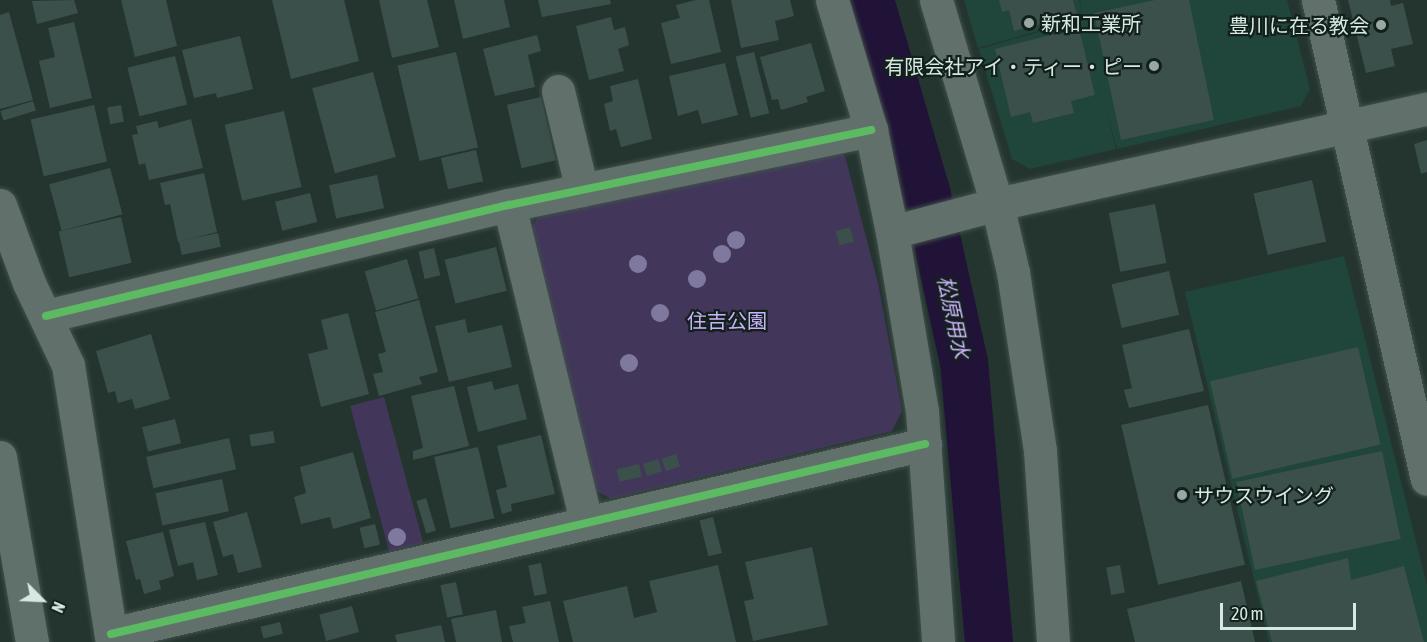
<!DOCTYPE html>
<meta charset="utf-8">
<style>
body{margin:0}
#map{position:relative;width:1427px;height:642px;overflow:hidden;background:#24352f;font-family:"Asap Condensed","Noto Sans JP",sans-serif}
div>[style]{position:absolute}
.built>*{inset:0;background:#20453a}
.green>*{inset:0;background:#42375b;transform-origin:0 0}
.canal>*{height:48px;margin:-24px;padding:0 24px;transform-origin:24px;border-radius:24px;background:#211337}
.building>*{inset:0;background:#3b504a;transform-origin:0 0}
.roads{filter:drop-shadow(0 0 2px #41504b) drop-shadow(0 0 2px #41504b)}
.minor>*{height:33px;margin:-16.5px;padding:0 16.5px;transform-origin:16.5px;border-radius:16.5px;background:#62706b}
.major>*{height:33px;margin:-16.5px;padding:0 16.5px;transform-origin:16.5px;border-radius:16.5px;background:#60706b}
.cycleway>*{height:8px;margin:-4px;padding:0 4px;transform-origin:4px;border-radius:4px;background:#5cba63}
.trees>*{width:18px;height:18px;margin:-9px;border-radius:50%;background:#80799f}
.dots>*{width:16px;height:16px;translate:-50% -50%;box-sizing:border-box;border:3px solid #12201b;border-radius:50%}
span{translate:-50% -50%;white-space:nowrap;text-align:center;line-height:1.15;-webkit-text-stroke:4.5px #12201b;paint-order:stroke}
.poi-label{font-size:20px;color:#d7e8e2}
.left{translate:0 -50%;text-align:left}
.right{translate:-100% -50%;text-align:right}
.park-label{font-size:20px;color:#cbb1fb}
.water-label{font-size:21px;color:#ccb2fc;font-style:italic}
.north{position:absolute;left:12px;top:570px;width:60px;height:60px;-webkit-text-stroke:4px #12201b;paint-order:stroke;rotate:114deg;font-size:16px;font-weight:700;line-height:24px;text-align:center;color:#d7e8e2}
.north::after{content:'';display:block;margin:auto;width:21px;height:27px;background:#d7e8e2;clip-path:polygon(50% 0,100% 100%,50% 72%,0 100%)}
.scale{position:absolute;left:1220px;top:603px;width:136px;height:27px;box-sizing:border-box;border:3px solid #d7e8e2;border-top:0;padding-left:8px;font-size:18px;line-height:21px;white-space:nowrap;color:#d7e8e2;-webkit-text-stroke:4px #12201b;paint-order:stroke}
</style>
<div id="map">
<div class="built">
<i style="clip-path:polygon(964px 0,1079px 0,1084px 18px,978px 48px)"></i>
<i style="clip-path:polygon(1080px 0,1287px 0,1310px 89px,1301px 106px,1117px 149px,1106px 109px,1116px 149px,1030px 169px,1012px 159px,979px 49px,1084px 19px)"></i>
<i style="clip-path:polygon(1344px 256px,1427px 585px,1427px 642px,1269px 642px,1185px 292px)"></i>
</div>
<div class="green">
<i style="clip-path:polygon(826px 145px,845px 156px,878px 283px,902px 411px,892px 431px,611px 499px,588px 486px,529px 233px,539px 214px)"></i>
<i style="left:384px;top:397px;width:151px;height:35px;rotate:75deg"></i>
</div>
<div class="canal">
<i style="left:870px;top:0;width:199px;rotate:73.7deg"></i>
<i style="left:926px;top:191px;width:175px;rotate:77.5deg"></i>
<i style="left:964px;top:362px;width:281px;rotate:84.9deg"></i>
</div>
<div class="building">
<i style="clip-path:polygon(74px 0,78px 13px,37px 24px,32px 1px)"></i>
<i style="clip-path:polygon(121px 0,166px 0,177px 46px,135px 57px)"></i>
<i style="clip-path:polygon(272px 0,344px 0,359px 61px,291px 79px)"></i>
<i style="clip-path:polygon(379px 0,427px 0,439px 47px,392px 58px)"></i>
<i style="clip-path:polygon(454px 0,504px 0,510px 27px,463px 39px)"></i>
<i style="clip-path:polygon(538px 0,610px 0,611px 4px,542px 17px)"></i>
<i style="clip-path:polygon(696px 0,709px 0,721px 52px,671px 64px,661px 23px,680px 18px,676px 5px)"></i>
<i style="clip-path:polygon(731px 0,790px 0,794px 16px,775px 21px,779px 40px,741px 48px)"></i>
<i style="clip-path:polygon(999px 0,1073px 0,1077px 15px,1014px 31px,1009px 10px,1002px 12px)"></i>
<i style="clip-path:polygon(1155px 0,1189px 0,1214px 120px,1121px 140px,1094px 13px)"></i>
<i style="clip-path:polygon(1348px 0,1390px 0,1391px 6px,1403px 3px,1413px 44px,1391px 49px,1395px 66px,1366px 73px)"></i>
<i style="clip-path:polygon(9px 12px,33px 100px,0 109px,0 15px)"></i>
<i style="clip-path:polygon(611px 17px,614px 30px,625px 27px,629px 45px,618px 49px,624px 71px,589px 80px,576px 26px)"></i>
<i style="clip-path:polygon(74px 22px,92px 98px,50px 108px,39px 61px,55px 57px,48px 28px)"></i>
<i style="clip-path:polygon(1079px 28px,1095px 95px,1071px 101px,1074px 113px,1033px 123px,1030px 112px,1011px 117px,995px 49px)"></i>
<i style="clip-path:polygon(537px 35px,541px 51px,528px 55px,535px 87px,495px 96px,483px 49px)"></i>
<i style="clip-path:polygon(240px 36px,253px 89px,217px 98px,216px 93px,194px 98px,182px 50px)"></i>
<i style="clip-path:polygon(811px 43px,825px 91px,806px 97px,808px 102px,781px 110px,778px 99px,772px 100px,760px 57px)"></i>
<i style="left:456px;top:52px;width:98px;height:60px;rotate:77deg"></i>
<i style="left:754px;top:52px;width:63px;height:19px;rotate:76deg"></i>
<i style="left:175px;top:56px;width:50px;height:49px;rotate:76deg"></i>
<i style="clip-path:polygon(725px 63px,738px 115px,702px 124px,698px 110px,678px 116px,669px 76px)"></i>
<i style="left:373px;top:72px;width:88px;height:63px;rotate:75deg"></i>
<i style="clip-path:polygon(638px 79px,652px 139px,621px 147px,616px 129px,610px 131px,604px 104px,613px 101px,610px 86px)"></i>
<i style="left:541px;top:97px;width:65px;height:35px;rotate:77deg"></i>
<i style="left:33px;top:101px;width:10px;height:34px;rotate:73deg"></i>
<i style="left:94px;top:105px;width:58px;height:65px;rotate:77deg"></i>
<i style="left:121px;top:105px;width:17px;height:14px;rotate:80deg"></i>
<i style="left:284px;top:111px;width:78px;height:61px;rotate:77deg"></i>
<i style="clip-path:polygon(191px 119px,203px 168px,149px 180px,145px 163px,139px 165px,132px 135px,138px 134px,136px 126px,157px 121px,159px 128px)"></i>
<i style="clip-path:polygon(1427px 140px,1427px 172px,1421px 174px,1414px 144px)"></i>
<i style="left:476px;top:150px;width:32px;height:36px;rotate:77deg"></i>
<i style="left:110px;top:168px;width:48px;height:63px;rotate:75deg"></i>
<i style="clip-path:polygon(204px 173px,217px 232px,178px 242px,170px 204px,165px 205px,160px 183px)"></i>
<i style="left:377px;top:175px;width:34px;height:49px;rotate:78deg"></i>
<i style="left:1312px;top:180px;width:63px;height:60px;rotate:77deg"></i>
<i style="left:310px;top:193px;width:30px;height:36px;rotate:76deg"></i>
<i style="left:1155px;top:204px;width:60px;height:47px;rotate:79deg"></i>
<i style="left:121px;top:217px;width:47px;height:64px;rotate:77deg"></i>
<i style="left:850px;top:227px;width:15px;height:15px;rotate:74deg"></i>
<i style="left:218px;top:233px;width:14px;height:40px;rotate:78deg"></i>
<i style="left:496px;top:247px;width:45px;height:53px;rotate:76deg"></i>
<i style="left:434px;top:248px;width:28px;height:16px;rotate:77deg"></i>
<i style="left:407px;top:259px;width:41px;height:44px;rotate:74deg"></i>
<i style="left:1169px;top:271px;width:45px;height:59px;rotate:77deg"></i>
<i style="clip-path:polygon(419px 300px,438px 372px,419px 377px,422px 384px,379px 396px,373px 374px,383px 372px,378px 354px,386px 352px,375px 312px)"></i>
<i style="clip-path:polygon(348px 313px,369px 394px,321px 407px,308px 354px,328px 349px,321px 320px)"></i>
<i style="clip-path:polygon(465px 319px,468px 333px,502px 325px,512px 367px,449px 382px,435px 326px)"></i>
<i style="clip-path:polygon(1189px 329px,1204px 391px,1129px 408px,1124px 390px,1132px 388px,1122px 345px)"></i>
<i style="clip-path:polygon(151px 334px,170px 399px,135px 409px,132px 399px,118px 403px,115px 391px,108px 393px,96px 351px)"></i>
<i style="left:1358px;top:347px;width:100px;height:152px;rotate:77deg"></i>
<i style="clip-path:polygon(492px 381px,494px 390px,518px 384px,527px 419px,478px 432px,467px 387px)"></i>
<i style="clip-path:polygon(454px 386px,469px 446px,413px 460px,413px 451px,423px 448px,411px 396px)"></i>
<i style="left:1208px;top:405px;width:164px;height:89px;rotate:77deg"></i>
<i style="left:175px;top:419px;width:25px;height:34px;rotate:76deg"></i>
<i style="left:273px;top:431px;width:12px;height:24px;rotate:81deg"></i>
<i style="clip-path:polygon(541px 435px,555px 494px,511px 504px,512px 511px,502px 514px,496px 490px,507px 487px,497px 446px)"></i>
<i style="left:229px;top:438px;width:32px;height:85px;rotate:77deg"></i>
<i style="left:478px;top:447px;width:73px;height:45px;rotate:77deg"></i>
<i style="left:1382px;top:451px;width:90px;height:149px;rotate:78deg"></i>
<i style="clip-path:polygon(353px 452px,371px 518px,333px 529px,330px 517px,301px 524px,294px 497px,306px 493px,300px 467px)"></i>
<i style="left:676px;top:454px;width:13px;height:15px;rotate:72deg"></i>
<i style="left:658px;top:459px;width:13px;height:16px;rotate:72deg"></i>
<i style="left:639px;top:464px;width:13px;height:23px;rotate:77deg"></i>
<i style="left:222px;top:479px;width:33px;height:68px;rotate:78deg"></i>
<i style="left:426px;top:498px;width:34px;height:10px;rotate:73deg"></i>
<i style="clip-path:polygon(247px 512px,262px 567px,238px 573px,233px 554px,223px 557px,213px 522px)"></i>
<i style="left:713px;top:517px;width:37px;height:14px;rotate:76deg"></i>
<i style="clip-path:polygon(205px 522px,218px 575px,197px 580px,193px 562px,178px 566px,169px 530px)"></i>
<i style="left:375px;top:524px;width:21px;height:16px;rotate:76deg"></i>
<i style="clip-path:polygon(163px 532px,174px 576px,159px 581px,161px 589px,144px 594px,140px 579px,136px 580px,126px 541px)"></i>
<i style="clip-path:polygon(812px 547px,828px 625px,753px 641px,744px 601px,754px 599px,745px 562px)"></i>
<i style="clip-path:polygon(1348px 558px,1351px 580px,1404px 566px,1424px 642px,1272px 642px,1256px 581px)"></i>
<i style="left:541px;top:563px;width:31px;height:13px;rotate:79deg"></i>
<i style="clip-path:polygon(718px 565px,736px 642px,573px 642px,563px 601px,627px 586px,634px 618px,657px 612px,649px 581px)"></i>
<i style="left:1120px;top:565px;width:28px;height:14px;rotate:80deg"></i>
<i style="clip-path:polygon(1241px 581px,1255px 642px,1135px 642px,1127px 609px)"></i>
<i style="left:456px;top:582px;width:33px;height:16px;rotate:78deg"></i>
<i style="clip-path:polygon(550px 601px,559px 642px,513px 642px,509px 626px,526px 623px,522px 607px)"></i>
<i style="left:352px;top:606px;width:27px;height:34px;rotate:75deg"></i>
<i style="clip-path:polygon(496px 610px,502px 642px,456px 642px,451px 619px)"></i>
<i style="left:280px;top:622px;width:12px;height:20px;rotate:76deg"></i>
<i style="clip-path:polygon(441px 625px,445px 642px,397px 642px,395px 635px)"></i>
</div>
<div class="roads">
<div class="minor">
<i style="left:832px;top:0;width:136px;rotate:73.3deg"></i>
<i style="left:871px;top:130px;width:104px;rotate:78.4deg"></i>
<i style="left:892px;top:232px;width:181px;rotate:80.5deg"></i>
<i style="left:922px;top:411px;width:232px;rotate:86deg"></i>
<i style="left:936px;top:0;width:213px;rotate:73.4deg"></i>
<i style="left:997px;top:204px;width:70px;rotate:76.8deg"></i>
<i style="left:1013px;top:272px;width:181px;rotate:81.4deg"></i>
<i style="left:1040px;top:451px;width:191px;rotate:86.1deg"></i>
<i style="left:1318px;top:0;width:491px;rotate:77.2deg"></i>
<i style="left:558px;top:91px;width:102px;rotate:76.4deg"></i>
<i style="left:0;top:205px;width:83px;rotate:69.6deg"></i>
<i style="left:29px;top:283px;width:91px;rotate:64.6deg"></i>
<i style="left:68px;top:365px;width:280px;rotate:81deg"></i>
<i style="left:509px;top:205px;width:326px;rotate:76.3deg"></i>
<i style="left:892px;top:232px;width:109px;rotate:-14.9deg"></i>
<i style="left:997px;top:204px;width:440px;rotate:-12.5deg"></i>
<i style="left:46px;top:316px;width:476px;rotate:-13.5deg"></i>
<i style="left:509px;top:205px;width:370px;rotate:-11.7deg"></i>
<i style="left:111px;top:634px;width:836px;rotate:-13.14deg"></i>
</div>
<div class="major">
<i style="left:0;top:457px;width:188px;rotate:80.2deg"></i>
</div>
</div>
<div class="cycleway">
<i style="left:46px;top:316px;width:476px;rotate:-13.5deg"></i>
<i style="left:509px;top:205px;width:370px;rotate:-11.7deg"></i>
<i style="left:111px;top:634px;width:836px;rotate:-13.14deg"></i>
</div>
<div class="trees">
<i style="left:736px;top:240px"></i>
<i style="left:722px;top:254px"></i>
<i style="left:638px;top:264px"></i>
<i style="left:697px;top:279px"></i>
<i style="left:660px;top:313px"></i>
<i style="left:629px;top:363px"></i>
<i style="left:397px;top:537px"></i>
</div>
<div class="dots">
<i style="left:1029px;top:23px;background:#98a9a3"></i>
<i style="left:1381px;top:25px;background:#98a9a3"></i>
<i style="left:1154px;top:66px;background:#98a9a3"></i>
<i style="left:1182px;top:495px;background:#98a9a3"></i>
</div>
<div class="poi-label">
<span class="left" style="left:1041px;top:23px">新和工業所</span>
<span class="right" style="left:1369px;top:25px">豊川に在る教会</span>
<span class="right" style="left:1142px;top:66px">有限会社アイ・ティー・ピー</span>
<span class="left" style="left:1194px;top:495px">サウスウイング</span>
</div>
<div class="park-label">
<span style="left:727px;top:320px">住吉公園</span>
</div>
<div class="water-label">
<span style="left:954px;top:317px;rotate:78deg">松原用水</span>
</div>
<div class="north">N</div>
<div class="scale">20 m</div>
</div>
